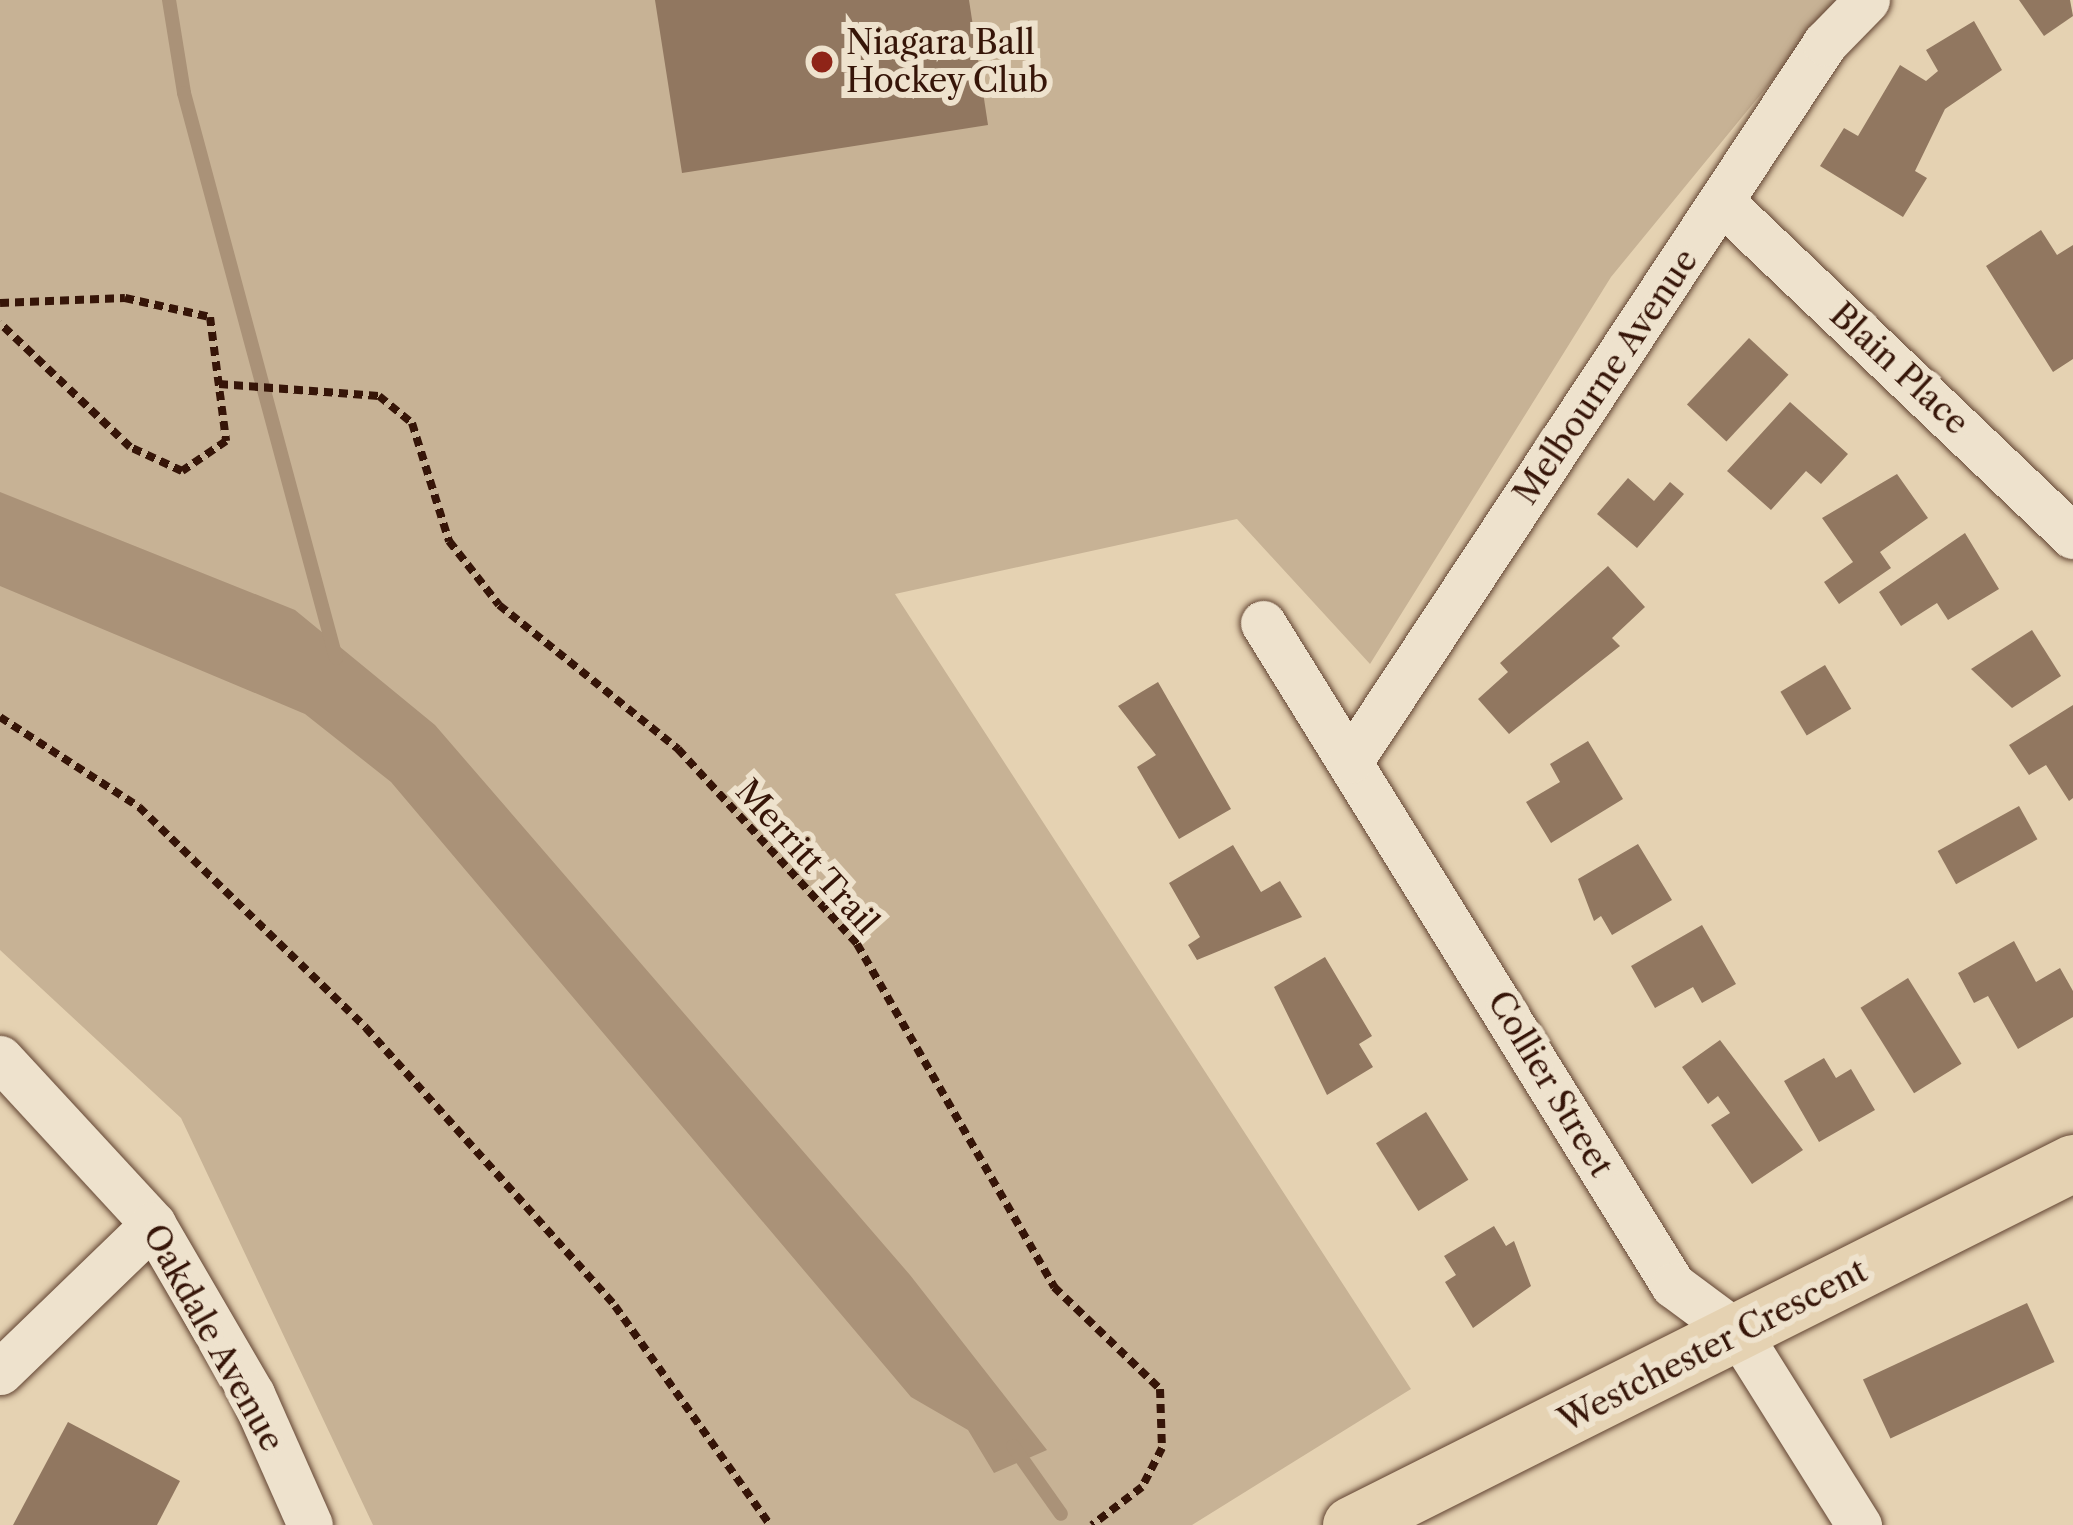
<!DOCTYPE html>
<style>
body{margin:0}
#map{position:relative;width:2073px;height:1525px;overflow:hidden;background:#e5d2b2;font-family:"Libre Caslon Text",serif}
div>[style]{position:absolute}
.green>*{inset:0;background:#c7b295}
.water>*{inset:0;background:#aa9278}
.stream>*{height:14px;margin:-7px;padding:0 7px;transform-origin:7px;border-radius:7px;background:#aa9278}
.building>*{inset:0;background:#917760;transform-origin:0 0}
.path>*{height:8px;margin-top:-4px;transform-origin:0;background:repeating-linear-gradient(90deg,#361508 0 9px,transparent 0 15px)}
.roads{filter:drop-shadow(0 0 3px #624432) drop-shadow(0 0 3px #624432)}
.minor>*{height:45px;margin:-22.5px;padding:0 22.5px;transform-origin:22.5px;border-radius:22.5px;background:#eee2cd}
.major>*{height:57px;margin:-28.5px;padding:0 28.5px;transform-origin:28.5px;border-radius:28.5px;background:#e5d2b2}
.dots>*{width:33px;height:33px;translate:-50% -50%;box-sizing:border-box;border:6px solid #eee2cd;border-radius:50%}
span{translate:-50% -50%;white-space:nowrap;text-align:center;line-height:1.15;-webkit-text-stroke:12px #eee2cd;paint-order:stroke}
.poi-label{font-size:33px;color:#361508}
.left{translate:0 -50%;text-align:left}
.street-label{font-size:33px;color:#361508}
</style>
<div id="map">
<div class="green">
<i style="clip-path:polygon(0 0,1838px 0,1611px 277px,1370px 664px,1237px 519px,895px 594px,1411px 1389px,1192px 1525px,373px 1525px,181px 1118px,0 950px)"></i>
</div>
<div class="water">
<i style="clip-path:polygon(0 492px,295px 610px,435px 725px,910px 1275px,1047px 1450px,994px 1473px,968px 1430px,911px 1397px,391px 782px,305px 714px,0 586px)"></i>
</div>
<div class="stream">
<i style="left:169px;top:0;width:94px;rotate:80.8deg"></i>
<i style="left:184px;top:93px;width:585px;rotate:74.94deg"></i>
<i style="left:1013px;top:1446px;width:83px;rotate:54.8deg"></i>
</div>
<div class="building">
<i style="clip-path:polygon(655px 0,969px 0,988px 125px,682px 173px)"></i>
<i style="clip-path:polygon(2019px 0,2070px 0,2073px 16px,2044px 36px)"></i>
<i style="clip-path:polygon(1974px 21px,2002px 70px,1945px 109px,1915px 171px,1927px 178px,1903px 217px,1820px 166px,1844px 128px,1858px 136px,1900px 65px,1926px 81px,1938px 71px,1926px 50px)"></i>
<i style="clip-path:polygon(2041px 230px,2057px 255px,2073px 245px,2073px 359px,2053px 372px,1986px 266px)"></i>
<i style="left:1749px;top:338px;width:54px;height:91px;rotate:43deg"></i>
<i style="clip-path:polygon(1790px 402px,1848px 454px,1821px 484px,1806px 471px,1771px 510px,1727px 471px)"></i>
<i style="clip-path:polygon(1897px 474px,1928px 518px,1880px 552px,1891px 568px,1839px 604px,1824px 582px,1853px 562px,1822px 518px)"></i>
<i style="clip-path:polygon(1628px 478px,1654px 501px,1670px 482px,1684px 494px,1637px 548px,1597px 514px)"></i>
<i style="clip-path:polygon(1965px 533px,1999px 589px,1948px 620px,1937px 603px,1901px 626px,1879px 592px)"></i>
<i style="clip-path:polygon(1608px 566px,1645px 607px,1612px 638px,1620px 646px,1509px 734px,1478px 699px,1508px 672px,1500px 663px)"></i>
<i style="clip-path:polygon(2032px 630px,2061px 676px,2012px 708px,1971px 669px)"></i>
<i style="left:1825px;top:665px;width:51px;height:52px;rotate:59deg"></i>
<i style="clip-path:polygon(1158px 682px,1231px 809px,1179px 839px,1137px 767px,1156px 755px,1118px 706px)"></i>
<i style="clip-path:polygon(2073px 705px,2073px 798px,2069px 801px,2046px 765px,2029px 775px,2009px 745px)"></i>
<i style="clip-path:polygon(1588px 741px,1623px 799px,1551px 843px,1526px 802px,1560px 782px,1550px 764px)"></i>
<i style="left:2019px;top:806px;width:38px;height:93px;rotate:61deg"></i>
<i style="clip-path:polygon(1638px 844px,1672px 900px,1612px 935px,1601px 916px,1594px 921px,1578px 879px)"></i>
<i style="clip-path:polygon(1233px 845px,1261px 892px,1280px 881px,1302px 917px,1197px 960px,1188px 945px,1200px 937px,1169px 883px)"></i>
<i style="clip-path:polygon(1702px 925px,1736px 984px,1702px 1003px,1693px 987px,1655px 1008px,1631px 966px)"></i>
<i style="clip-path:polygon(2014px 941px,2036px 982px,2060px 968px,2073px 991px,2073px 1017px,2018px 1049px,1988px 996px,1974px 1003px,1958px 973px)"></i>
<i style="clip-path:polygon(1325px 957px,1372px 1036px,1359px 1044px,1373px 1067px,1327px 1095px,1274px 987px)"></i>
<i style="left:1908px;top:978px;width:101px;height:56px;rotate:58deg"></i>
<i style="clip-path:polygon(1720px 1040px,1803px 1150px,1752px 1184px,1711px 1125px,1730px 1113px,1718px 1096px,1708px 1104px,1682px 1067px)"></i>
<i style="clip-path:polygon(1824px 1058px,1836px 1078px,1851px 1069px,1875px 1110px,1819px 1142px,1784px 1081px)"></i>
<i style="left:1426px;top:1112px;width:80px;height:59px;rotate:58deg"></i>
<i style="clip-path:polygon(1494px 1226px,1506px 1246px,1514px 1241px,1531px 1286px,1473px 1328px,1445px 1282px,1456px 1275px,1444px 1256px)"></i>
<i style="left:2027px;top:1303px;width:65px;height:181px;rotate:65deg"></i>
<i style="clip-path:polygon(68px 1422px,180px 1481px,157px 1525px,13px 1525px)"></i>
</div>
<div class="path">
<i style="left:0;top:303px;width:125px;rotate:-2.3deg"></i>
<i style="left:125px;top:298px;width:87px;rotate:12.6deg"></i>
<i style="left:210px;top:317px;width:125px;rotate:82.6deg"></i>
<i style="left:226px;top:441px;width:53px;rotate:145.7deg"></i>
<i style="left:182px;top:471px;width:57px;rotate:-155.2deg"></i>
<i style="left:130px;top:447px;width:180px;rotate:-136.4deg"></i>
<i style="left:219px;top:384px;width:160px;rotate:4.3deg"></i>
<i style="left:379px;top:396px;width:43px;rotate:39.3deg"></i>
<i style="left:412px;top:423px;width:124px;rotate:72.6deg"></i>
<i style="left:449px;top:541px;width:81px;rotate:52deg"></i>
<i style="left:499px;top:605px;width:230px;rotate:38.8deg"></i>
<i style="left:678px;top:749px;width:265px;rotate:47.4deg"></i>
<i style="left:857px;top:944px;width:396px;rotate:60.1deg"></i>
<i style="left:1054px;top:1287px;width:147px;rotate:43.9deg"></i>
<i style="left:1160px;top:1389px;width:59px;rotate:88.1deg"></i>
<i style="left:1162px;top:1448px;width:44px;rotate:117.1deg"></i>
<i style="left:1142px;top:1487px;width:63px;rotate:142.8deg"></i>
<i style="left:0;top:717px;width:166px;rotate:32.9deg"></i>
<i style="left:139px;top:807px;width:317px;rotate:44.2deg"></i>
<i style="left:366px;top:1028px;width:373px;rotate:48.1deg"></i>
<i style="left:615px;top:1306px;width:268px;rotate:54.7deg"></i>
</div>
<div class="roads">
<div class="minor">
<i style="left:1723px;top:203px;width:483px;rotate:43.6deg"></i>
<i style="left:1263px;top:623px;width:779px;rotate:58.23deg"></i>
<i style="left:1673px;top:1285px;width:82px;rotate:36.6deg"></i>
<i style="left:1739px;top:1334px;width:226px;rotate:57.9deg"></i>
<i style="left:1351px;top:760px;width:860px;rotate:-56.53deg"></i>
<i style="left:1825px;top:43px;width:60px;rotate:-45.7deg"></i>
<i style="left:0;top:1058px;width:226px;rotate:47.3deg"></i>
<i style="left:153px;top:1224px;width:197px;rotate:59.8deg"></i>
<i style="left:252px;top:1394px;width:143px;rotate:66.1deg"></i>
<i style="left:0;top:1372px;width:213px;rotate:-44deg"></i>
</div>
<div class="major">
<i style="left:1351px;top:1525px;width:808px;rotate:-26.63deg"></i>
</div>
</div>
<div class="dots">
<i style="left:822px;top:62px;background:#8f2418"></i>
</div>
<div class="poi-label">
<span class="left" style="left:846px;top:62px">Niagara Ball<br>Hockey Club</span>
</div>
<div class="street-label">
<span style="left:1899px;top:369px;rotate:43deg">Blain Place</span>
<span style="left:1606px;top:377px;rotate:-56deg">Melbourne Avenue</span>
<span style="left:807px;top:857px;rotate:48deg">Merritt Trail</span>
<span style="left:1550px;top:1084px;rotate:59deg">Collier Street</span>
<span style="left:213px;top:1338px;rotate:61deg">Oakdale Avenue</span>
<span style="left:1713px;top:1346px;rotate:-27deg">Westchester Crescent</span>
</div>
</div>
